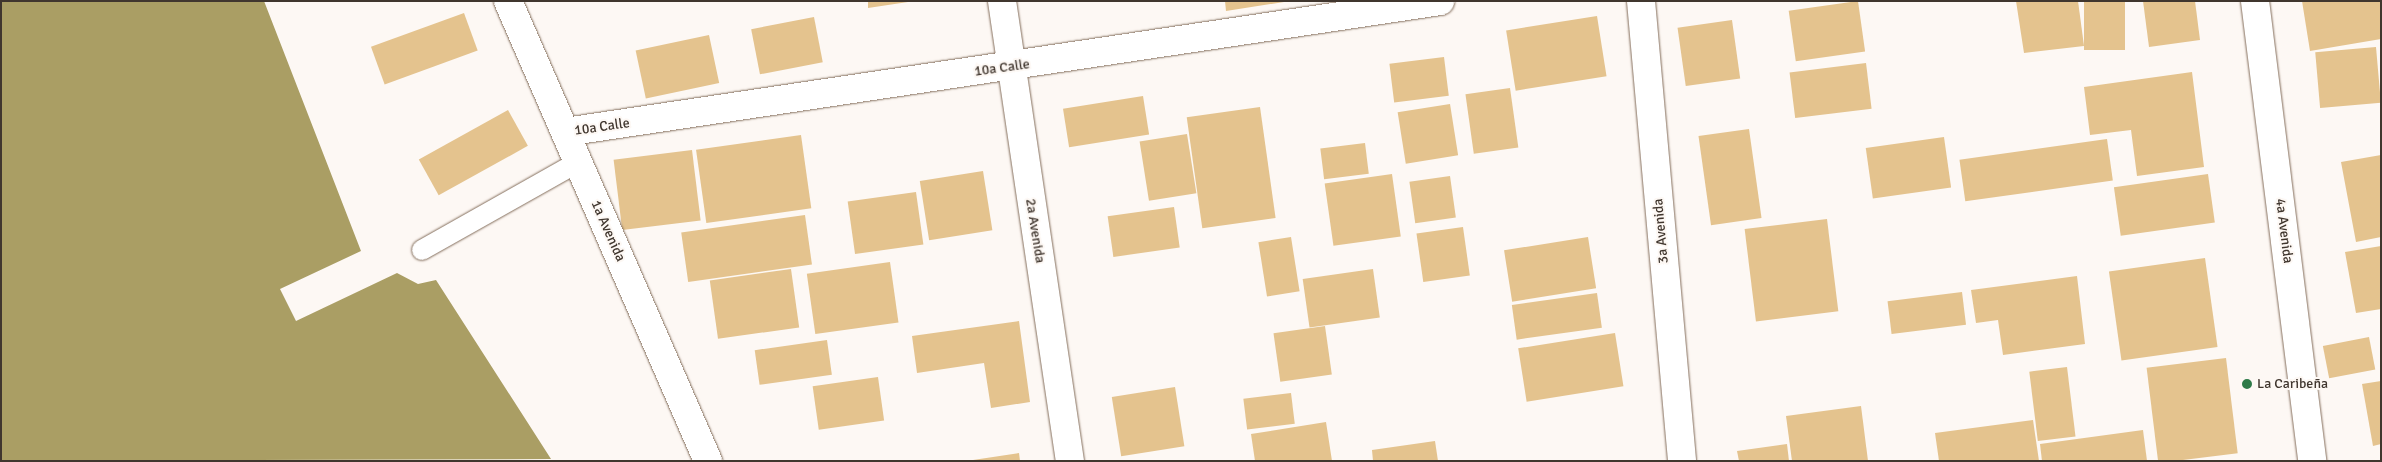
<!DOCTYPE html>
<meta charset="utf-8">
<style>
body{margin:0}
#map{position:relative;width:2382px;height:462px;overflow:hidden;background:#fdf8f4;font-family:Signika,sans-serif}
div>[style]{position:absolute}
.water>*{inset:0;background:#aa9e64}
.building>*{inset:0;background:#e4c38e;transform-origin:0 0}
.roads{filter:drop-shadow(0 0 1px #846e5c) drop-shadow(0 0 1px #846e5c)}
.lane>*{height:20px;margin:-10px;padding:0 10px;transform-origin:10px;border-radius:10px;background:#fff}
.street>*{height:28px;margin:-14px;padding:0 14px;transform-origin:14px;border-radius:14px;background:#fff}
.secondary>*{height:28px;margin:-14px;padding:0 14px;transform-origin:14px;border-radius:14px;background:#fff}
.dots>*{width:14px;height:14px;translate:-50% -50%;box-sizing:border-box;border:2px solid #fdf8f4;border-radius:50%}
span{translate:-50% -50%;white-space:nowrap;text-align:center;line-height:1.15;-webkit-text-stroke:4px #fdf8f4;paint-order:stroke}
.street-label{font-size:14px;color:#40362e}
.poi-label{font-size:14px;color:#40362e}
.left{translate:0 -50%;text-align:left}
.frame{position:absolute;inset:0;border:2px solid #40362e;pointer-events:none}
</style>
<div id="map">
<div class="water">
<i style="clip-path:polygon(1px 1px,264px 1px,361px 251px,280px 289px,296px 321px,397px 273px,418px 284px,436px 280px,551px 459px,1px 461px)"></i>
</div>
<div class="building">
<i style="clip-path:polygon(868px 1px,908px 1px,908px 2px,868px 8px)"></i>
<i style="clip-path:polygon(1225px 1px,1284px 1px,1284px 2px,1226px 11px)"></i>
<i style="left:1858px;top:1px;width:51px;height:70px;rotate:82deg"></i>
<i style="clip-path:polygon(2016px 1px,2078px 1px,2084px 46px,2024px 53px)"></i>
<i style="left:2084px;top:1px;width:41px;height:49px"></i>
<i style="clip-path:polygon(2143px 1px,2195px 1px,2200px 40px,2149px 47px)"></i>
<i style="clip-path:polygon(2302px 1px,2381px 1px,2381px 39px,2310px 51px)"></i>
<i style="left:464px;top:13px;width:40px;height:99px;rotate:70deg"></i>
<i style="left:1597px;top:16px;width:61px;height:92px;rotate:81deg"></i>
<i style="left:814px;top:17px;width:46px;height:64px;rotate:79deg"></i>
<i style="left:1732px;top:20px;width:59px;height:55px;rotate:82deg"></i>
<i style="left:709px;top:35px;width:49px;height:75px;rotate:78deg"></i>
<i style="left:2376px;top:47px;width:56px;height:61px;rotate:85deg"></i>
<i style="left:1444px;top:57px;width:39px;height:55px;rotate:83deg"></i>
<i style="left:1866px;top:63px;width:46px;height:77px;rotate:83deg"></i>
<i style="clip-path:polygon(2192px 72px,2204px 167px,2137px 176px,2131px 130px,2090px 135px,2084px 87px)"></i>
<i style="left:1510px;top:88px;width:60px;height:45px;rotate:82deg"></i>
<i style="left:1143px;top:96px;width:39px;height:81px;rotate:81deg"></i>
<i style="left:1450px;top:104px;width:52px;height:53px;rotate:81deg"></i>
<i style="left:1260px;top:107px;width:112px;height:74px;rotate:82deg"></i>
<i style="left:508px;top:110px;width:41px;height:102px;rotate:61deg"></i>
<i style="left:1749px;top:129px;width:90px;height:51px;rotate:82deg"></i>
<i style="left:1187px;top:134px;width:60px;height:48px;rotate:81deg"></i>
<i style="left:801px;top:135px;width:74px;height:106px;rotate:82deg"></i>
<i style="left:1944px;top:137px;width:51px;height:79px;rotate:82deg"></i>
<i style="left:2107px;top:139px;width:42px;height:149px;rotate:82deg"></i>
<i style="left:1365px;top:143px;width:31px;height:45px;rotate:83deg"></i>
<i style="left:692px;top:150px;width:71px;height:79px;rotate:83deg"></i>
<i style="clip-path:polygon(2381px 155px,2381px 237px,2356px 242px,2341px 162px)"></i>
<i style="left:983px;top:171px;width:60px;height:64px;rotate:81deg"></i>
<i style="left:1392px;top:174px;width:63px;height:68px;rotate:82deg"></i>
<i style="left:2208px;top:174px;width:49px;height:95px;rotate:82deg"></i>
<i style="left:1450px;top:176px;width:42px;height:41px;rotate:82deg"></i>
<i style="left:916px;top:192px;width:53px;height:69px;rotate:82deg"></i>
<i style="left:1174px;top:207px;width:41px;height:67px;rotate:82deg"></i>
<i style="left:805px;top:215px;width:50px;height:125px;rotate:82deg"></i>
<i style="left:1827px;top:219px;width:93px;height:83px;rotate:83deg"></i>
<i style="left:1463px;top:227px;width:49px;height:47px;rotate:82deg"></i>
<i style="left:1291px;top:237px;width:55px;height:33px;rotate:81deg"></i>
<i style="left:1588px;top:237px;width:52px;height:85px;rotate:81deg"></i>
<i style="clip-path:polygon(2381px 246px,2381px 309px,2356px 313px,2345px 252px)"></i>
<i style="left:2205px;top:258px;width:90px;height:97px;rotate:82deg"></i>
<i style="left:890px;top:262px;width:61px;height:84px;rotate:82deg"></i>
<i style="left:791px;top:269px;width:59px;height:82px;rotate:82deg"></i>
<i style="left:1373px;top:269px;width:49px;height:71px;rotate:82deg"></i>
<i style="clip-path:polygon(2077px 276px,2085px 344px,2003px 355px,1998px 320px,1976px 323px,1971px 290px)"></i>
<i style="left:1962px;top:292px;width:33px;height:75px;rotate:83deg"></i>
<i style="left:1597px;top:293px;width:35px;height:86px;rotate:82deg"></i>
<i style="clip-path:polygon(1019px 321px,1030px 402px,991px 408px,984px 363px,917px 373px,912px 336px)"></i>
<i style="left:1325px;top:326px;width:49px;height:52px;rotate:82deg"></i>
<i style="left:1615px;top:333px;width:54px;height:98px;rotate:81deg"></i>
<i style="left:2369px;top:337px;width:33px;height:47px;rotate:79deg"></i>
<i style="left:827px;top:340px;width:35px;height:73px;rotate:82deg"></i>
<i style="left:2226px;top:358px;width:96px;height:80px;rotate:83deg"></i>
<i style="left:2067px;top:367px;width:70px;height:38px;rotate:83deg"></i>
<i style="left:878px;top:377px;width:44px;height:66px;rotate:82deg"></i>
<i style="clip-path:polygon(2381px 381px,2381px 444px,2373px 446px,2362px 384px)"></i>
<i style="left:1175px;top:387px;width:60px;height:64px;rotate:81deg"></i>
<i style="left:1291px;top:393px;width:31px;height:48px;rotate:83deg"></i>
<i style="clip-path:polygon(1861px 406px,1868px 461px,1792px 461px,1786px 416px)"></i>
<i style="clip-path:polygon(2033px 420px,2039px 461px,1939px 461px,1935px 433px)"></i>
<i style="clip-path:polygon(1326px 422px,1332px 461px,1255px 461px,1251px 434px)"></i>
<i style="clip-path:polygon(2143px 430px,2147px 461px,2042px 461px,2040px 444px)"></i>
<i style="clip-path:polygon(1435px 441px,1438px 461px,1373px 461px,1372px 450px)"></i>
<i style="clip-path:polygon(1787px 444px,1789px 461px,1739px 461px,1737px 451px)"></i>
<i style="clip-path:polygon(1019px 453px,1020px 461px,973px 461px,973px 460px)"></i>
</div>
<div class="roads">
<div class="lane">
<i style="left:422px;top:250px;width:179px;rotate:-29.4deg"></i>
</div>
<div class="street">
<i style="left:1002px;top:1px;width:465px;rotate:81.6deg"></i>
<i style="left:1641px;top:1px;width:462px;rotate:84.9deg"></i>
<i style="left:2255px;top:1px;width:464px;rotate:82.9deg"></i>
<i style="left:565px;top:132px;width:885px;rotate:-8.51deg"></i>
</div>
<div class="secondary">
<i style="left:508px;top:1px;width:502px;rotate:66.5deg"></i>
</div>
</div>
<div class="dots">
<i style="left:2247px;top:384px;background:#2e7a48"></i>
</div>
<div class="street-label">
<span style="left:1002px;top:68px;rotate:-8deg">10a Calle</span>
<span style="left:602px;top:127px;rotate:-8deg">10a Calle</span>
<span style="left:608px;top:231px;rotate:66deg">1a Avenida</span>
<span style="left:1035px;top:231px;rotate:81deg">2a Avenida</span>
<span style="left:1661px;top:231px;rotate:-95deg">3a Avenida</span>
<span style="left:2284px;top:231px;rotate:83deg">4a Avenida</span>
</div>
<div class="poi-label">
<span class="left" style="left:2257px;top:384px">La Caribeña</span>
</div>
<div class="frame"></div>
</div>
